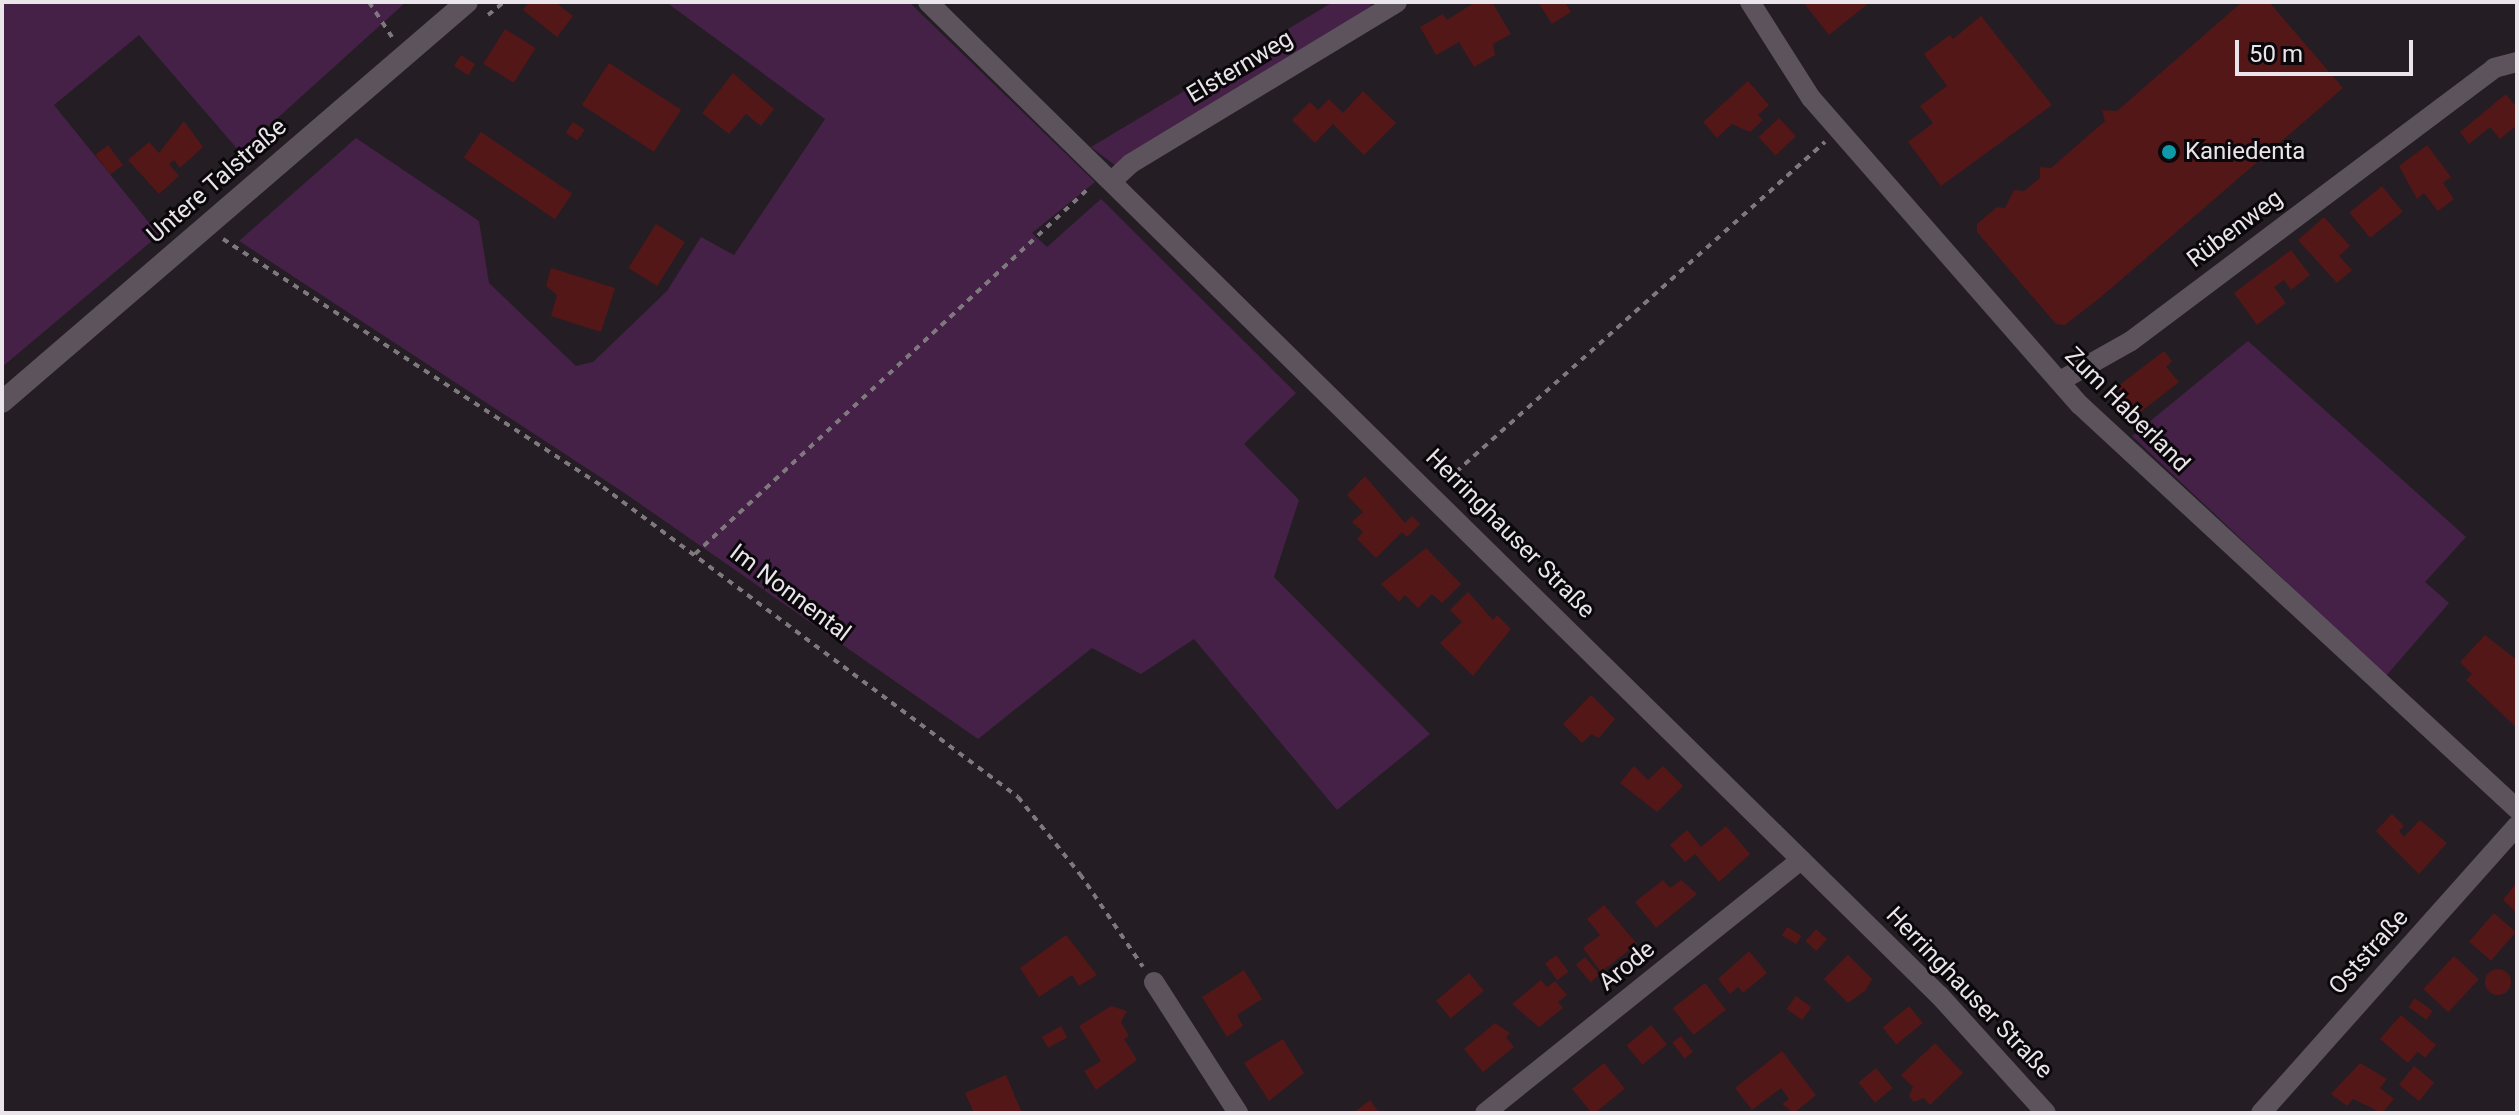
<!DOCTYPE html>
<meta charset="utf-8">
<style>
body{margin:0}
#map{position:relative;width:2519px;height:1115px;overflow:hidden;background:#241d24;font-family:Roboto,sans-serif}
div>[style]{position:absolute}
.green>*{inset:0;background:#452147}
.building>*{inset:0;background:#531718;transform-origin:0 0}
.round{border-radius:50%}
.path>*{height:4px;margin-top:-2px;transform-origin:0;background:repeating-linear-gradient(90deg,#7f797f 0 6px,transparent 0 12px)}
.minor>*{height:20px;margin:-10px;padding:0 10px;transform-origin:10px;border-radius:10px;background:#5c535c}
.tertiary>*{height:22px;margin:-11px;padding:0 11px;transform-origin:11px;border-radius:11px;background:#5c535c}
.dots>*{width:22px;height:22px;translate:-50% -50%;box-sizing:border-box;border:4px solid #0b080b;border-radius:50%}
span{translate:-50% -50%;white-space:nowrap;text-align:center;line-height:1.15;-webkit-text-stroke:6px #0b080b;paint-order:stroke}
.street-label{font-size:24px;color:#eae5ea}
.poi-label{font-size:24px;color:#eae5ea}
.left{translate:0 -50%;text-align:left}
.frame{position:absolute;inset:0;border:4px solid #eae5ea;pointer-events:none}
.scale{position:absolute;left:2235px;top:40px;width:178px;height:36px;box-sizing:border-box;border:4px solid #eae5ea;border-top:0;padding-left:10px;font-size:24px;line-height:28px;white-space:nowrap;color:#eae5ea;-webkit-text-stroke:6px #0b080b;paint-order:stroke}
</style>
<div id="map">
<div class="green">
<i style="clip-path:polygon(2px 2px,406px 2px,240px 152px,139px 35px,54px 105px,159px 235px,2px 367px)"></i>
<i style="clip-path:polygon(666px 2px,909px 2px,1095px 182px,1032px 233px,1047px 247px,1101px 199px,1296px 393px,1244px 444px,1299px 500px,1274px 577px,1430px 734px,1337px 810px,1194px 639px,1141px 674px,1092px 648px,978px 739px,623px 492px,239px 241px,356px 138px,479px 221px,489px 283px,576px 366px,593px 362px,667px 291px,701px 237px,734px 255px,825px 119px)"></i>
<i style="clip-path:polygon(1333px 2px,1367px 2px,1375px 8px,1116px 166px,1091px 147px)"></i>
<i style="clip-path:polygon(2248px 341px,2466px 537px,2425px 582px,2449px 603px,2386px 676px,2132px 436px)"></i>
</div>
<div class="building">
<i style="clip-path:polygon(529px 2px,555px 2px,573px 16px,557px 37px,523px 10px)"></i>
<i style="clip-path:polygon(1475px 2px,1492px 2px,1511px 34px,1493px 44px,1495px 55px,1474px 67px,1459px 42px,1436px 55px,1420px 27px,1443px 14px,1447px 20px)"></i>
<i style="clip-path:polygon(1538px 2px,1565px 2px,1571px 12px,1552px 24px)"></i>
<i style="clip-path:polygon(1803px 2px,1870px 2px,1829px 35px)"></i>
<i style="clip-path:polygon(2242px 2px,2269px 2px,2343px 88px,2101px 297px,2065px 325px,2056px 324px,1977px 232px,1977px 224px,1997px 207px,2005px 208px,2014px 190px,2024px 191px,2040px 178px,2040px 167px,2051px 168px,2105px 121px,2102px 110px,2117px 111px)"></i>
<i style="clip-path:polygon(1981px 16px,2052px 105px,1941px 186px,1908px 142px,1933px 123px,1920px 106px,1947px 86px,1924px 54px,1950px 35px,1953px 39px)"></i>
<i style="left:505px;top:29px;width:36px;height:41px;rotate:32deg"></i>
<i style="left:461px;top:55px;width:17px;height:13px;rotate:33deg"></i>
<i style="left:609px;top:63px;width:86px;height:50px;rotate:33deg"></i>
<i style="clip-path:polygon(733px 73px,774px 109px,761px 126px,746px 114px,729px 134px,702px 113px)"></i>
<i style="clip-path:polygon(1748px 81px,1769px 105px,1758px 115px,1763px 120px,1750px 132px,1732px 124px,1717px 138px,1703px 122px)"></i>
<i style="clip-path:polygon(1363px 91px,1396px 123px,1364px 155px,1333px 124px,1315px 143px,1292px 120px,1310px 102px,1318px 110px,1329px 99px,1343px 113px)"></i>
<i style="clip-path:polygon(2506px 94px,2517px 108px,2517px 125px,2500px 139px,2490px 127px,2469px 144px,2460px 132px)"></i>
<i style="left:1779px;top:118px;width:25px;height:28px;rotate:47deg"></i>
<i style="clip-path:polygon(184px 121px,203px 147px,180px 168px,174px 160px,169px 164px,179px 176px,159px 194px,128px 160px,149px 142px,159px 153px)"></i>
<i style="left:573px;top:122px;width:14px;height:13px;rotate:34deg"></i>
<i style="left:481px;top:132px;width:110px;height:31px;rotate:34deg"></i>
<i style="left:108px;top:145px;width:25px;height:16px;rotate:53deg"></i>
<i style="clip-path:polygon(2427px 145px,2451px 177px,2443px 183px,2454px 199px,2438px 211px,2424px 193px,2417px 199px,2399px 166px)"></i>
<i style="left:2382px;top:186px;width:33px;height:42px;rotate:51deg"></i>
<i style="clip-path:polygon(2324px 217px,2350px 246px,2339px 256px,2352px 270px,2337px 283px,2298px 240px)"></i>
<i style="left:656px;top:224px;width:34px;height:52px;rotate:32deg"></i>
<i style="clip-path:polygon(2291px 250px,2310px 275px,2291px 290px,2284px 280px,2274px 287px,2286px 303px,2257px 325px,2234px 293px)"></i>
<i style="clip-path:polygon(551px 268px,615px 288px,601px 332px,551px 316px,557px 295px,546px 286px)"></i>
<i style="clip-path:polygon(2164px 351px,2172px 361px,2166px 367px,2179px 382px,2138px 414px,2117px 387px)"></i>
<i style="clip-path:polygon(1365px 476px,1405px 523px,1412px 516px,1420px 524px,1407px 537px,1402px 532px,1376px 558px,1357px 539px,1363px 532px,1352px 522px,1363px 512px,1347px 495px)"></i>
<i style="clip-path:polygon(1426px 548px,1461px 584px,1442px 603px,1432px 594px,1418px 608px,1405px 595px,1399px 602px,1381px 584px)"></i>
<i style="clip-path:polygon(1468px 592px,1493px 620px,1497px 615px,1511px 629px,1473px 676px,1440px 643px,1462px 622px,1450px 610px)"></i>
<i style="clip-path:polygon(2485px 635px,2517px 660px,2517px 728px,2466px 680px,2472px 674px,2460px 662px)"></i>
<i style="clip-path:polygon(1591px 695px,1615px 719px,1599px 738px,1591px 734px,1582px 743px,1563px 724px)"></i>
<i style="clip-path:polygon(1634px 766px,1648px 780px,1663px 766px,1683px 786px,1657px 812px,1620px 783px)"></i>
<i style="clip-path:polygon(2392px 814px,2404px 826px,2399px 831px,2404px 837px,2420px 820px,2447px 843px,2419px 874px,2376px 831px)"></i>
<i style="clip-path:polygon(1726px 826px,1750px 854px,1719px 882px,1695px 854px,1685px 862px,1670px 845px,1687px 830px,1701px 847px)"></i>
<i style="clip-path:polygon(1663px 880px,1670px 888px,1681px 880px,1697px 894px,1656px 928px,1635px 902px)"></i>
<i style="clip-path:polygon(2517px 882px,2517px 913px,2503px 900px)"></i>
<i style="clip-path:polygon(1604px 905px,1637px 944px,1601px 972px,1583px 948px,1600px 935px,1587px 919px)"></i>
<i style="left:2494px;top:913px;width:29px;height:38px;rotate:41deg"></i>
<i style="left:1787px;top:927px;width:17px;height:10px;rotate:31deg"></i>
<i style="left:1816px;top:929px;width:15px;height:16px;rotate:42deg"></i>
<i style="clip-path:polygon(1066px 935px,1097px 975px,1079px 986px,1072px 975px,1039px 997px,1020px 968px)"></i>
<i style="clip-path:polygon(1749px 951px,1767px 973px,1743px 993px,1738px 987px,1730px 994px,1718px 979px)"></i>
<i style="left:1556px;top:955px;width:21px;height:14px;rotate:53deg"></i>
<i style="clip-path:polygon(1848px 955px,1872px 979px,1866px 990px,1848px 1003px,1824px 979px)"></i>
<i style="left:2454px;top:956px;width:34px;height:45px;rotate:43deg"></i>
<i style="left:1585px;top:957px;width:23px;height:12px;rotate:50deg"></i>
<i class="round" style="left:2485px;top:969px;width:26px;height:26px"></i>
<i style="clip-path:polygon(1244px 970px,1262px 999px,1237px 1015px,1243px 1026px,1227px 1037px,1202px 997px)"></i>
<i style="left:1469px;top:973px;width:23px;height:43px;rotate:50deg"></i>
<i style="clip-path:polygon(1541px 980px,1547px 987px,1555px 981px,1567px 995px,1558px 1002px,1563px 1008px,1539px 1027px,1512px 1004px)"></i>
<i style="left:1705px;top:983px;width:34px;height:41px;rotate:52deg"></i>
<i style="left:1796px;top:996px;width:19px;height:16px;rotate:36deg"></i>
<i style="left:2415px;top:998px;width:22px;height:11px;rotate:36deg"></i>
<i style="clip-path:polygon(1111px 1006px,1127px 1011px,1121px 1022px,1129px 1036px,1124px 1039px,1137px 1060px,1096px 1090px,1084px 1071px,1101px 1061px,1079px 1026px)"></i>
<i style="left:1909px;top:1006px;width:22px;height:34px;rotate:51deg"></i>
<i style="clip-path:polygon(2401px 1015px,2436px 1045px,2425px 1058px,2418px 1052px,2408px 1063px,2380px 1039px)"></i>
<i style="clip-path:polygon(1495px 1023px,1510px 1033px,1506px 1037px,1514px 1047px,1483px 1072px,1464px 1049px)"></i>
<i style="left:1651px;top:1025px;width:25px;height:32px;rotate:50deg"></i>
<i style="left:1061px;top:1026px;width:13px;height:22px;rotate:61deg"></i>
<i style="left:1681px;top:1036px;width:20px;height:11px;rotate:53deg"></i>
<i style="clip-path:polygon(1283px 1039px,1304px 1073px,1269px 1101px,1244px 1063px)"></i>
<i style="clip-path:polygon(1935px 1043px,1963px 1073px,1930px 1105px,1924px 1098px,1914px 1102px,1909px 1096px,1913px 1087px,1901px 1075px)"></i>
<i style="clip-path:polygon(1782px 1051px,1816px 1095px,1794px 1113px,1782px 1104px,1789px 1099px,1781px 1088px,1752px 1110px,1735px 1088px)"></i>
<i style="left:1604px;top:1063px;width:33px;height:41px;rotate:51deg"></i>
<i style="clip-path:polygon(2360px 1063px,2387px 1079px,2380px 1088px,2394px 1099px,2382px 1113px,2353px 1099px,2347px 1106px,2331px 1094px)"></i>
<i style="left:2414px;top:1066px;width:26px;height:24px;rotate:39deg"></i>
<i style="left:1876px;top:1068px;width:26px;height:23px;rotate:50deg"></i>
<i style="clip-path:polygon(1006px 1075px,1022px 1113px,974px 1113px,965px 1093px)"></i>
<i style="clip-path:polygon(1370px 1100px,1379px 1113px,1353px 1113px)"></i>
</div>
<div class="path">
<i style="left:369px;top:2px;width:42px;rotate:56.7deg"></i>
<i style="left:488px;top:15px;width:21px;rotate:-39deg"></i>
<i style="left:223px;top:239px;width:454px;rotate:33.1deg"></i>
<i style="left:603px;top:487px;width:518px;rotate:36.76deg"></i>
<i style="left:1018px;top:797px;width:99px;rotate:51.2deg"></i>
<i style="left:1080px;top:874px;width:112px;rotate:55.9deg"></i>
<i style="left:1447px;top:480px;width:507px;rotate:-41.8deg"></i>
<i style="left:695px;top:554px;width:538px;rotate:-42.89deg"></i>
</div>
<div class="minor">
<i style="left:928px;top:2px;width:1417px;rotate:44.49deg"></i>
<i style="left:1939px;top:995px;width:159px;rotate:47.8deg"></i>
<i style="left:1750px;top:2px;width:114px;rotate:57.6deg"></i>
<i style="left:1811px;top:98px;width:408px;rotate:48.8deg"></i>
<i style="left:2080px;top:405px;width:595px;rotate:42.75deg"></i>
<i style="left:1112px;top:181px;width:25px;rotate:-43deg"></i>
<i style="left:1130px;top:164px;width:312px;rotate:-31.2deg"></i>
<i style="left:2060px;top:381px;width:81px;rotate:-29.4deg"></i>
<i style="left:2131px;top:341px;width:454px;rotate:-36.9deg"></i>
<i style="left:2494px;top:68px;width:24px;rotate:-15deg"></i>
<i style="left:1154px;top:982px;width:156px;rotate:57.3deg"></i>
<i style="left:1485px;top:1113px;width:405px;rotate:-38.7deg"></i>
<i style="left:2261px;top:1113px;width:385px;rotate:-48.3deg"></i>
</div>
<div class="tertiary">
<i style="left:2px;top:402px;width:613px;rotate:-40.7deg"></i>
</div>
<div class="dots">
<i style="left:2169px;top:152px;background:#0f9aa8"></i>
</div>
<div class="street-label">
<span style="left:1240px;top:67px;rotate:-31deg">Elsternweg</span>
<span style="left:217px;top:181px;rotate:-41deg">Untere Talstraße</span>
<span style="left:2235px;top:229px;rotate:-37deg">Rübenweg</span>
<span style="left:2127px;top:410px;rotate:45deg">Zum Haberland</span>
<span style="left:1510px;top:534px;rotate:45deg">Herringhauser Straße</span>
<span style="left:790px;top:593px;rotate:37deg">Im Nonnental</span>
<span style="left:2369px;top:952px;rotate:-48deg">Oststraße</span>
<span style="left:1627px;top:966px;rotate:-39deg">Arode</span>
<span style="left:1969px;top:993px;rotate:46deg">Herringhauser Straße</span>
</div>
<div class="poi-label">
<span class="left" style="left:2185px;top:152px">Kaniedenta</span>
</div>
<div class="frame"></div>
<div class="scale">50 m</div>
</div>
